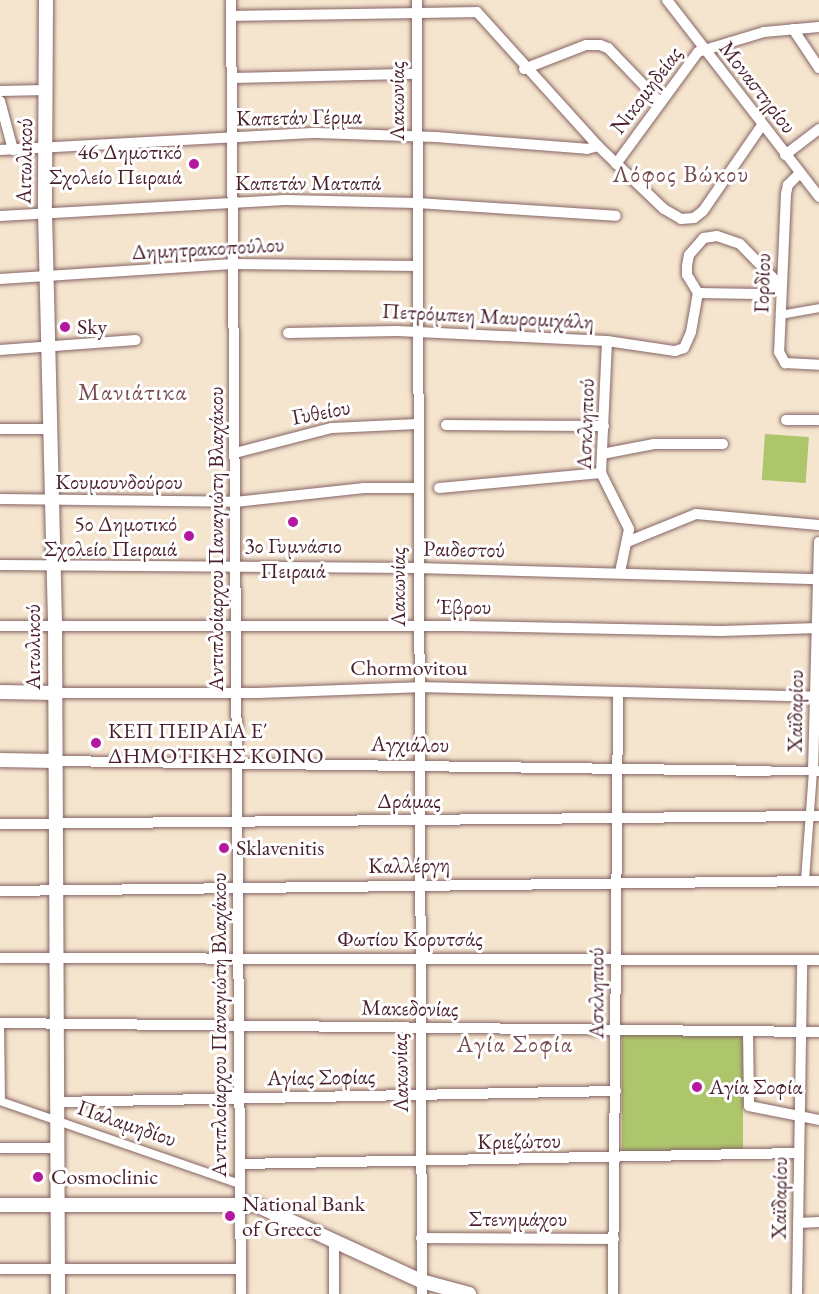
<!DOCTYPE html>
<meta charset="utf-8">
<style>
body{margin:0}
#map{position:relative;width:819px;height:1294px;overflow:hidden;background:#f5e5ce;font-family:"EB Garamond",serif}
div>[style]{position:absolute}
.green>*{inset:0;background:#adc66c;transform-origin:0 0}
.roads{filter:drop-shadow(0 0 2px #866464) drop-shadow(0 0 2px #866464)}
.pedestrian>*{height:8px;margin:-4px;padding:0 4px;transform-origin:4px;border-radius:4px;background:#fff}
.minor>*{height:10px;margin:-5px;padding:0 5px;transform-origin:5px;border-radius:5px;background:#fff}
.tertiary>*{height:14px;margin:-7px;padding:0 7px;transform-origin:7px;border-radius:7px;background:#fff}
.dots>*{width:16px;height:16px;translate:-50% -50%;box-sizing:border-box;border:3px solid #fff;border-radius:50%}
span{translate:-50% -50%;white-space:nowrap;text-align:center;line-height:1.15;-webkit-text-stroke:6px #fff;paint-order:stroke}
.street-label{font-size:22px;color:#4a1f2b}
.poi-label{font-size:22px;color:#4a1f2b}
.right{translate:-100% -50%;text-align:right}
.left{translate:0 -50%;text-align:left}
.neighbourhood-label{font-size:24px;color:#794b52;letter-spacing:1.5px}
</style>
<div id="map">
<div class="green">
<i style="left:765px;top:434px;width:44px;height:46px;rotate:4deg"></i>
<i style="left:622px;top:1032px;width:121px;height:119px"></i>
</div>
<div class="roads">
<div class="pedestrian">
<i style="left:780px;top:315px;width:40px;rotate:-10deg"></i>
<i style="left:769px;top:771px;width:44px"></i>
<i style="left:813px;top:771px;width:110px;rotate:94.2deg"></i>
<i style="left:0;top:1023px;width:78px;rotate:89.3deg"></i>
<i style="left:0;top:1101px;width:254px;rotate:19.1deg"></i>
</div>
<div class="minor">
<i style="left:231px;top:0;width:1294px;rotate:89.56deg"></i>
<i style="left:417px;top:0;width:1294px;rotate:89.78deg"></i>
<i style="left:667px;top:0;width:249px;rotate:52.3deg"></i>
<i style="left:232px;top:16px;width:245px;rotate:-0.9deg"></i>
<i style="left:477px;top:12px;width:181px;rotate:47.9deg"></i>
<i style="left:598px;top:146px;width:91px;rotate:43.7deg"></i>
<i style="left:664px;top:209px;width:20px;rotate:30deg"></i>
<i style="left:681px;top:219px;width:13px;rotate:-4deg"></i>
<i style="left:694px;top:218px;width:11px;rotate:-38deg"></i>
<i style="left:703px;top:211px;width:104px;rotate:-55.5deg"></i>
<i style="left:793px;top:29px;width:47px;rotate:56.3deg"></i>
<i style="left:524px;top:69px;width:66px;rotate:-21.2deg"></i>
<i style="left:586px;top:45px;width:14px"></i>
<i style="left:600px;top:45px;width:9px;rotate:21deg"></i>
<i style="left:608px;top:48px;width:76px;rotate:46.1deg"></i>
<i style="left:233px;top:78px;width:183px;rotate:-1.3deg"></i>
<i style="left:0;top:91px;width:46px;rotate:-1.2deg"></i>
<i style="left:0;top:101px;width:51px;rotate:75.1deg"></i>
<i style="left:0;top:150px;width:317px;rotate:-3.1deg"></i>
<i style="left:317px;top:133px;width:119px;rotate:1.9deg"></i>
<i style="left:436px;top:137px;width:151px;rotate:4.5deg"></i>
<i style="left:587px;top:149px;width:11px;rotate:-15deg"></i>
<i style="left:785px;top:155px;width:43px;rotate:-37.4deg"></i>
<i style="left:616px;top:164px;width:139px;rotate:-53.8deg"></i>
<i style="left:698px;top:52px;width:69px;rotate:-16.9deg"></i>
<i style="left:764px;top:32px;width:55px;rotate:-5.2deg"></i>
<i style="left:799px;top:174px;width:16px;rotate:135deg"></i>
<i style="left:788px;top:185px;width:9px;rotate:103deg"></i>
<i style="left:786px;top:194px;width:158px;rotate:92.5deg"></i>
<i style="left:779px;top:352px;width:13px;rotate:61deg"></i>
<i style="left:785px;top:363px;width:34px;rotate:3deg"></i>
<i style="left:0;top:216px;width:285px;rotate:-3.2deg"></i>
<i style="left:285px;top:200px;width:132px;rotate:1.3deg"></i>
<i style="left:417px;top:203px;width:199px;rotate:3.7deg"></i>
<i style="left:704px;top:238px;width:13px;rotate:-9deg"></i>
<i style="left:717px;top:236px;width:24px;rotate:19deg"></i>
<i style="left:740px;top:244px;width:57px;rotate:45.7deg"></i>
<i style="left:0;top:279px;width:233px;rotate:-3.7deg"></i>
<i style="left:233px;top:264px;width:185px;rotate:0.6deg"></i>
<i style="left:698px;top:293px;width:61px;rotate:0.9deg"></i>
<i style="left:759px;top:294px;width:23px;rotate:-23deg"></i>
<i style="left:288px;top:333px;width:109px;rotate:-1.1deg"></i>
<i style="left:397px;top:331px;width:210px;rotate:2.7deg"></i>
<i style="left:607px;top:341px;width:69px;rotate:8.4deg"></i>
<i style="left:675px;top:351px;width:9px;rotate:-18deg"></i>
<i style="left:684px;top:348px;width:17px;rotate:-66deg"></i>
<i style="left:691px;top:332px;width:40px;rotate:-80deg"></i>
<i style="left:698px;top:293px;width:21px;rotate:-121deg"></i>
<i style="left:687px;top:275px;width:9px;rotate:-90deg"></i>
<i style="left:687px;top:266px;width:11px;rotate:-80deg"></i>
<i style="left:689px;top:255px;width:23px;rotate:-49deg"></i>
<i style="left:607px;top:341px;width:132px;rotate:92.6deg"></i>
<i style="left:601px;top:473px;width:63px;rotate:63.4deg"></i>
<i style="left:629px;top:529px;width:44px;rotate:101.8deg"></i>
<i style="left:0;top:350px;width:136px;rotate:-4.2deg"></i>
<i style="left:786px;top:420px;width:33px"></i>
<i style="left:446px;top:425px;width:158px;rotate:0.4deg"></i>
<i style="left:0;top:429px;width:51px"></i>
<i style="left:235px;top:453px;width:100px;rotate:-14.5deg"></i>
<i style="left:332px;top:428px;width:85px;rotate:-2.7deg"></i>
<i style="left:602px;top:454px;width:53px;rotate:-10.9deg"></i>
<i style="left:654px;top:444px;width:69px"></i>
<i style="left:439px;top:488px;width:163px;rotate:-5.3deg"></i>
<i style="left:0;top:499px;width:235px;rotate:0.7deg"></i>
<i style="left:235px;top:502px;width:130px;rotate:-6.2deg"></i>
<i style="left:364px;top:488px;width:53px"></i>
<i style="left:627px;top:542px;width:74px;rotate:-22.1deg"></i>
<i style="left:696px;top:514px;width:123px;rotate:5.1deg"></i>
<i style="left:819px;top:542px;width:229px;rotate:91.5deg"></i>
<i style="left:813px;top:771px;width:6px"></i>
<i style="left:0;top:565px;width:417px;rotate:0.4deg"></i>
<i style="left:417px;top:568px;width:402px;rotate:1.6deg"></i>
<i style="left:0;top:626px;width:462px"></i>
<i style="left:462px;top:626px;width:259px;rotate:1.1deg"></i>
<i style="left:721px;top:631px;width:98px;rotate:-1.8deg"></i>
<i style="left:55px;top:693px;width:203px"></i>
<i style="left:258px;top:693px;width:160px;rotate:-2.1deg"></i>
<i style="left:418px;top:687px;width:401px;rotate:1.4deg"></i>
<i style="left:55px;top:761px;width:714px;rotate:0.8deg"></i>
<i style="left:0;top:824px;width:819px;rotate:-0.56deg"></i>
<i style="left:0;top:891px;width:819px;rotate:-0.7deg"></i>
<i style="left:0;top:958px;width:819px;rotate:0.14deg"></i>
<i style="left:0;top:1023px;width:819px;rotate:0.63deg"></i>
<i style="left:748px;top:1031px;width:75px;rotate:89.2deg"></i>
<i style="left:749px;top:1106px;width:71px;rotate:11.3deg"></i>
<i style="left:57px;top:1102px;width:559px;rotate:-1.13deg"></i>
<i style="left:0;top:1148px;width:57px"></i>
<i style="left:240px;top:1164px;width:559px;rotate:-1.13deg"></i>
<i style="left:798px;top:1223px;width:21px;rotate:-3deg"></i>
<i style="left:421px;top:1238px;width:193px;rotate:0.3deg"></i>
<i style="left:0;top:1269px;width:240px"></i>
<i style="left:334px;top:1294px;width:54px;rotate:-90deg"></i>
<i style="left:613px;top:1294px;width:602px;rotate:-89.52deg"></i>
<i style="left:797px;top:1294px;width:334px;rotate:-89.1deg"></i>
</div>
<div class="tertiary">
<i style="left:46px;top:0;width:213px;rotate:90.3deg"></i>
<i style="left:45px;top:213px;width:414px;rotate:88.6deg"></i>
<i style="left:55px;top:627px;width:667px;rotate:89.74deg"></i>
<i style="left:0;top:692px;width:55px;rotate:1deg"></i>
<i style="left:0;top:760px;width:55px;rotate:1deg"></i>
<i style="left:0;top:1205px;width:256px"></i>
<i style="left:256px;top:1205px;width:182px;rotate:24.7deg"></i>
<i style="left:421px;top:1281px;width:50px;rotate:15.2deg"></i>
</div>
</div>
<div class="dots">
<i style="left:194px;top:164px;background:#b5179e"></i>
<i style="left:65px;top:327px;background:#b5179e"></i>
<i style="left:293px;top:522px;background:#b5179e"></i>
<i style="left:189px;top:536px;background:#b5179e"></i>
<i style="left:96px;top:743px;background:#b5179e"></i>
<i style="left:224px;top:848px;background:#b5179e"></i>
<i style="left:697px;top:1087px;background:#b5179e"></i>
<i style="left:38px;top:1177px;background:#b5179e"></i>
<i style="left:230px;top:1216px;background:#b5179e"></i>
</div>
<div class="street-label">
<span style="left:758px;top:87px;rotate:52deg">Μοναστηρίου</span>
<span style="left:646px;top:90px;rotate:-53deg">Νικομηδείας</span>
<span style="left:397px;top:101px;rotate:-90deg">Λακωνίας</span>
<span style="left:299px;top:117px;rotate:-1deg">Καπετάν Γέρμα</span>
<span style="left:24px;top:161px;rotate:-89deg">Αιτωλικού</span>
<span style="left:308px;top:183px">Καπετάν Ματαπά</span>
<span style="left:208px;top:248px;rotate:-3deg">Δημητρακοπούλου</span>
<span style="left:762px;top:283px;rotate:-88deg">Γορδίου</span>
<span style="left:488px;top:316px;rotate:3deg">Πετρόμπεη Μαυρομιχάλη</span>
<span style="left:321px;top:412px;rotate:-11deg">Γυθείου</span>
<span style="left:585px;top:424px;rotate:-88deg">Ασκληπιού</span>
<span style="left:119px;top:482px">Κουμουνδούρου</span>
<span style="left:216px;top:539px;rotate:-90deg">Αντιπλοίαρχου Παναγιώτη Βλαχάκου</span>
<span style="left:464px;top:549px;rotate:1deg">Ραιδεστού</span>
<span style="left:398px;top:587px;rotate:-90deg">Λακωνίας</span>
<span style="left:464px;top:607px">Έβρου</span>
<span style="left:33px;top:647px;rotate:-90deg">Αιτωλικού</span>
<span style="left:409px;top:668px">Chormovitou</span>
<span style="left:795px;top:711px;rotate:-89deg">Χαϊδαρίου</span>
<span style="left:410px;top:744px;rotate:1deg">Αγχιάλου</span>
<span style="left:409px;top:801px">Δράμας</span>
<span style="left:409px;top:865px;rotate:-1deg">Καλλέργη</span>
<span style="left:410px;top:939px">Φωτίου Κορυτσάς</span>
<span style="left:596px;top:993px;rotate:-90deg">Ασκληπιού</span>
<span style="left:410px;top:1008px;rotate:1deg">Μακεδονίας</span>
<span style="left:219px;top:1025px;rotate:-90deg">Αντιπλοίαρχου Παναγιώτη Βλαχάκου</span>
<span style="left:400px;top:1073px;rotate:-91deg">Λακωνίας</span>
<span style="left:321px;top:1077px;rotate:-1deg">Αγίας Σοφίας</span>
<span style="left:127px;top:1123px;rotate:19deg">Παλαμηδίου</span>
<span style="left:519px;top:1141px;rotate:-1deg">Κριεζώτου</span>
<span style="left:779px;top:1198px;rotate:-89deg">Χαϊδαρίου</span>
<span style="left:518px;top:1219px">Στενημάχου</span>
</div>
<div class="poi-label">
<span class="right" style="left:182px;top:164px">46 Δημοτικό<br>Σχολείο Πειραιά</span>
<span class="left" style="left:77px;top:327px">Sky</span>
<span class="right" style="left:177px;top:536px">5ο Δημοτικό<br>Σχολείο Πειραιά</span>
<span style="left:293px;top:558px">3ο Γυμνάσιο<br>Πειραιά</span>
<span class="left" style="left:108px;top:743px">ΚΕΠ ΠΕΙΡΑΙΑ Ε΄<br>ΔΗΜΟΤΙΚΗΣ ΚΟΙΝΟ</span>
<span class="left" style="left:236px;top:848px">Sklavenitis</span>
<span class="left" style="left:709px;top:1087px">Αγία Σοφία</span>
<span class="left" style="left:51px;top:1177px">Cosmoclinic</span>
<span class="left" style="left:242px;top:1216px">National Bank<br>of Greece</span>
</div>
<div class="neighbourhood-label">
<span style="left:681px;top:174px">Λόφος Βώκου</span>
<span style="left:133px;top:392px">Μανιάτικα</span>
<span style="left:515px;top:1044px">Αγία Σοφία</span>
</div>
</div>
